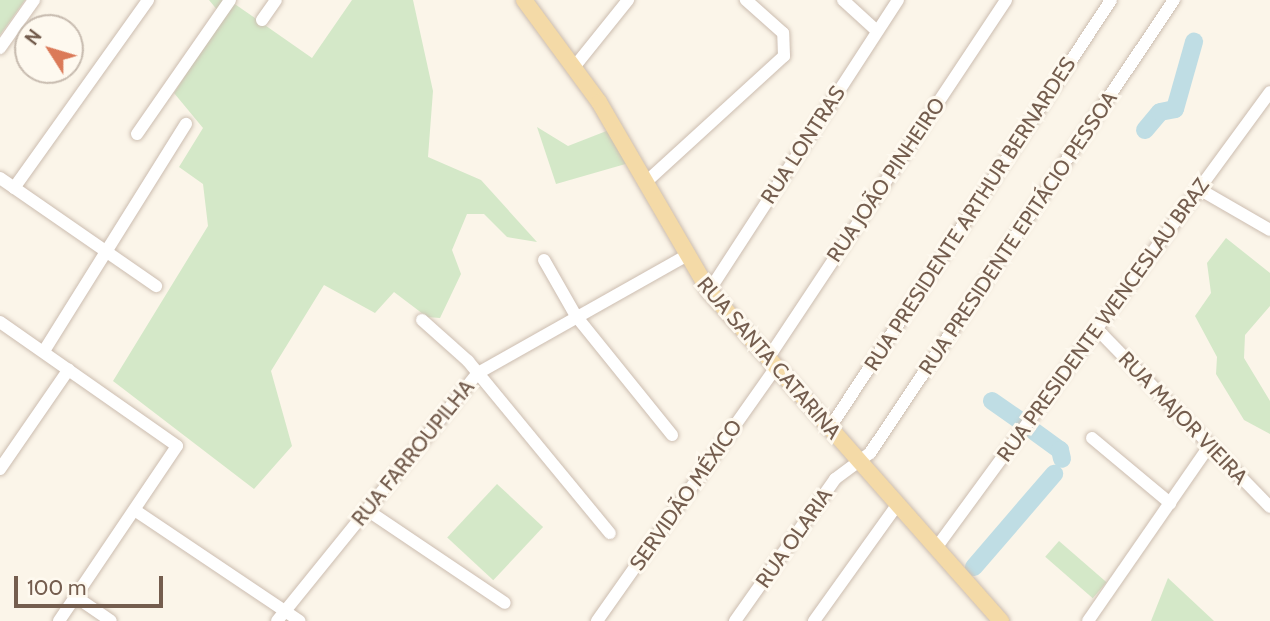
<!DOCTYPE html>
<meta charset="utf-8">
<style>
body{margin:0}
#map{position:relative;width:1270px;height:621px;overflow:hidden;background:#fbf5e9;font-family:Cabin,sans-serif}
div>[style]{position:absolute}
.green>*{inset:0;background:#d4e8c8;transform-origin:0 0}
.river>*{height:18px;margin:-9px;padding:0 9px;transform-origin:9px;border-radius:9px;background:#bfdde4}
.roads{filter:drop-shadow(0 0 2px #ccbdb0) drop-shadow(0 0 2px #ccbdb0)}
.minor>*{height:12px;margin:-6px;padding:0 6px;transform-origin:6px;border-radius:6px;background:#fff}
.major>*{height:16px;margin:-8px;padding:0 8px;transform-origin:8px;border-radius:8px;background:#f4daa7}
span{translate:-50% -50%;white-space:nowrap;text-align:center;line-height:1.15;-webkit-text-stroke:6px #fef9ef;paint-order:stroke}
.street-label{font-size:21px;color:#745d4e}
.north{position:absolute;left:14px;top:14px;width:70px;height:70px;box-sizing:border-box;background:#fef9ef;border:2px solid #c7bbaf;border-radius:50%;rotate:307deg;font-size:19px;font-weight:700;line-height:28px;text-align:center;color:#745d4e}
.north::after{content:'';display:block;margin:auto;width:24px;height:32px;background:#db7a58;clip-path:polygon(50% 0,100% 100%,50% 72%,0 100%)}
.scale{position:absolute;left:14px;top:576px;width:149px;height:32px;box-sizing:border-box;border:4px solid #745d4e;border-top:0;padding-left:9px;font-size:21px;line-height:24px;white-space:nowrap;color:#745d4e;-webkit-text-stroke:5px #fef9ef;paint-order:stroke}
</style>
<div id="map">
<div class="green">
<i style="clip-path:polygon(0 0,25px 0,0 35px)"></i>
<i style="clip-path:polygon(209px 0,229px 0,312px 58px,352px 0,413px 0,433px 91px,428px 157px,481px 180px,537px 242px,507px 237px,484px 214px,467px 214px,452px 250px,461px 274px,440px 318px,427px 317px,394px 292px,375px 313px,324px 285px,271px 371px,292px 446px,254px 489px,113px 381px,208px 226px,203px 184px,179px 167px,203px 128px,174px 93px,223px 17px)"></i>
<i style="clip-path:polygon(537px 127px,568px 146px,609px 130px,629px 163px,556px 184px)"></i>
<i style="clip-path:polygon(1226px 238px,1270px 273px,1270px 306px,1245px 335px,1244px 358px,1270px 401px,1270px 434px,1244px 420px,1216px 374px,1217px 357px,1195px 316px,1211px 293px,1207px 263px)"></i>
<i style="left:497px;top:484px;width:63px;height:73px;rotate:43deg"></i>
<i style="left:1059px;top:541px;width:63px;height:21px;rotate:41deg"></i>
<i style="clip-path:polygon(1168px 578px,1214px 621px,1151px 621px)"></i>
</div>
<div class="river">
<i style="left:1145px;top:130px;width:23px;rotate:-50deg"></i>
<i style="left:1160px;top:112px;width:15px;rotate:-11deg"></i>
<i style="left:1175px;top:109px;width:70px;rotate:-74.2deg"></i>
<i style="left:992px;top:401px;width:33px;rotate:35deg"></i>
<i style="left:1035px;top:432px;width:31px;rotate:36deg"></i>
<i style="left:1060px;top:450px;width:9px;rotate:77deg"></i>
<i style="left:974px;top:567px;width:123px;rotate:-49.3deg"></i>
</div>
<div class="roads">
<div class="minor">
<i style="left:843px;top:0;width:46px;rotate:42.4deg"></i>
<i style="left:262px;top:20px;width:24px;rotate:-55deg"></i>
<i style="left:0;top:48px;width:59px;rotate:-54.7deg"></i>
<i style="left:575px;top:66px;width:85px;rotate:-51.2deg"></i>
<i style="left:137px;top:134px;width:163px;rotate:-55.2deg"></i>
<i style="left:0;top:178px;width:190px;rotate:34.7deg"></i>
<i style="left:646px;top:182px;width:187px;rotate:-42.4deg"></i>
<i style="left:784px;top:56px;width:23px;rotate:-92deg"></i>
<i style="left:783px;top:33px;width:50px;rotate:-138.3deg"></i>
<i style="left:14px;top:188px;width:231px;rotate:-54.5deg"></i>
<i style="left:1199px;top:189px;width:82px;rotate:30deg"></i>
<i style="left:544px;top:260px;width:64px;rotate:60.3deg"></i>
<i style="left:576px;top:316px;width:153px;rotate:51.1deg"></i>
<i style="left:709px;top:291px;width:347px;rotate:-57deg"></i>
<i style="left:422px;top:320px;width:62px;rotate:41.7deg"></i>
<i style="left:468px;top:361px;width:223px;rotate:50.5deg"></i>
<i style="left:0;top:322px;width:216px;rotate:35deg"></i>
<i style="left:177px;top:446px;width:211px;rotate:124deg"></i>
<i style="left:1097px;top:329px;width:248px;rotate:45.8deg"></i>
<i style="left:44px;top:351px;width:268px;rotate:-58deg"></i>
<i style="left:767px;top:360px;width:432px;rotate:-56.4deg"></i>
<i style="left:829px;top:429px;width:513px;rotate:-56.68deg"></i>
<i style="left:1092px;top:438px;width:102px;rotate:39.8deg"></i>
<i style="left:0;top:469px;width:121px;rotate:-55.4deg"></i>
<i style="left:367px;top:510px;width:166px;rotate:34deg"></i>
<i style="left:136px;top:511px;width:197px;rotate:33.9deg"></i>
<i style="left:936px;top:548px;width:565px;rotate:-53.78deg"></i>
<i style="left:76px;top:597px;width:42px;rotate:34.4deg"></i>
<i style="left:277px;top:621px;width:319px;rotate:-51deg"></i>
<i style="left:478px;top:373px;width:239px;rotate:-29.4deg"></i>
<i style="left:597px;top:621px;width:309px;rotate:-54.8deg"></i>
<i style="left:735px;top:621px;width:174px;rotate:-54.8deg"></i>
<i style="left:835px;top:479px;width:44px;rotate:-36.6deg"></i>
<i style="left:870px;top:453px;width:546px;rotate:-56.14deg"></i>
<i style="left:814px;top:621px;width:143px;rotate:-54.4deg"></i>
<i style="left:1088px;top:621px;width:214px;rotate:-55.3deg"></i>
</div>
<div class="major">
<i style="left:524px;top:0;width:127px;rotate:53.7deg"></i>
<i style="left:599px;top:102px;width:219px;rotate:59.8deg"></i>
<i style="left:709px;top:291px;width:441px;rotate:48.5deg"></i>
</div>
</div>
<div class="street-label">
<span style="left:803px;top:145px;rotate:-57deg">RUA LONTRAS</span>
<span style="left:886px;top:180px;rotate:-56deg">RUA JOÃO PINHEIRO</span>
<span style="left:970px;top:214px;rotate:-57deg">RUA PRESIDENTE ARTHUR BERNARDES</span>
<span style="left:1018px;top:233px;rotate:-56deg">RUA PRESIDENTE EPITÁCIO PESSOA</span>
<span style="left:1103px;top:320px;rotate:-54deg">RUA PRESIDENTE WENCESLAU BRAZ</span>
<span style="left:769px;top:358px;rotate:49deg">RUA SANTA CATARINA</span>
<span style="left:1183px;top:418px;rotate:46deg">RUA MAJOR VIEIRA</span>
<span style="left:413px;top:453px;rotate:-51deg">RUA FARROUPILHA</span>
<span style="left:686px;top:495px;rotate:-55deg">SERVIDÃO MÉXICO</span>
<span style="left:794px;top:538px;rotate:-55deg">RUA OLARIA</span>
</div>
<div class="north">N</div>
<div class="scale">100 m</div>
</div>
